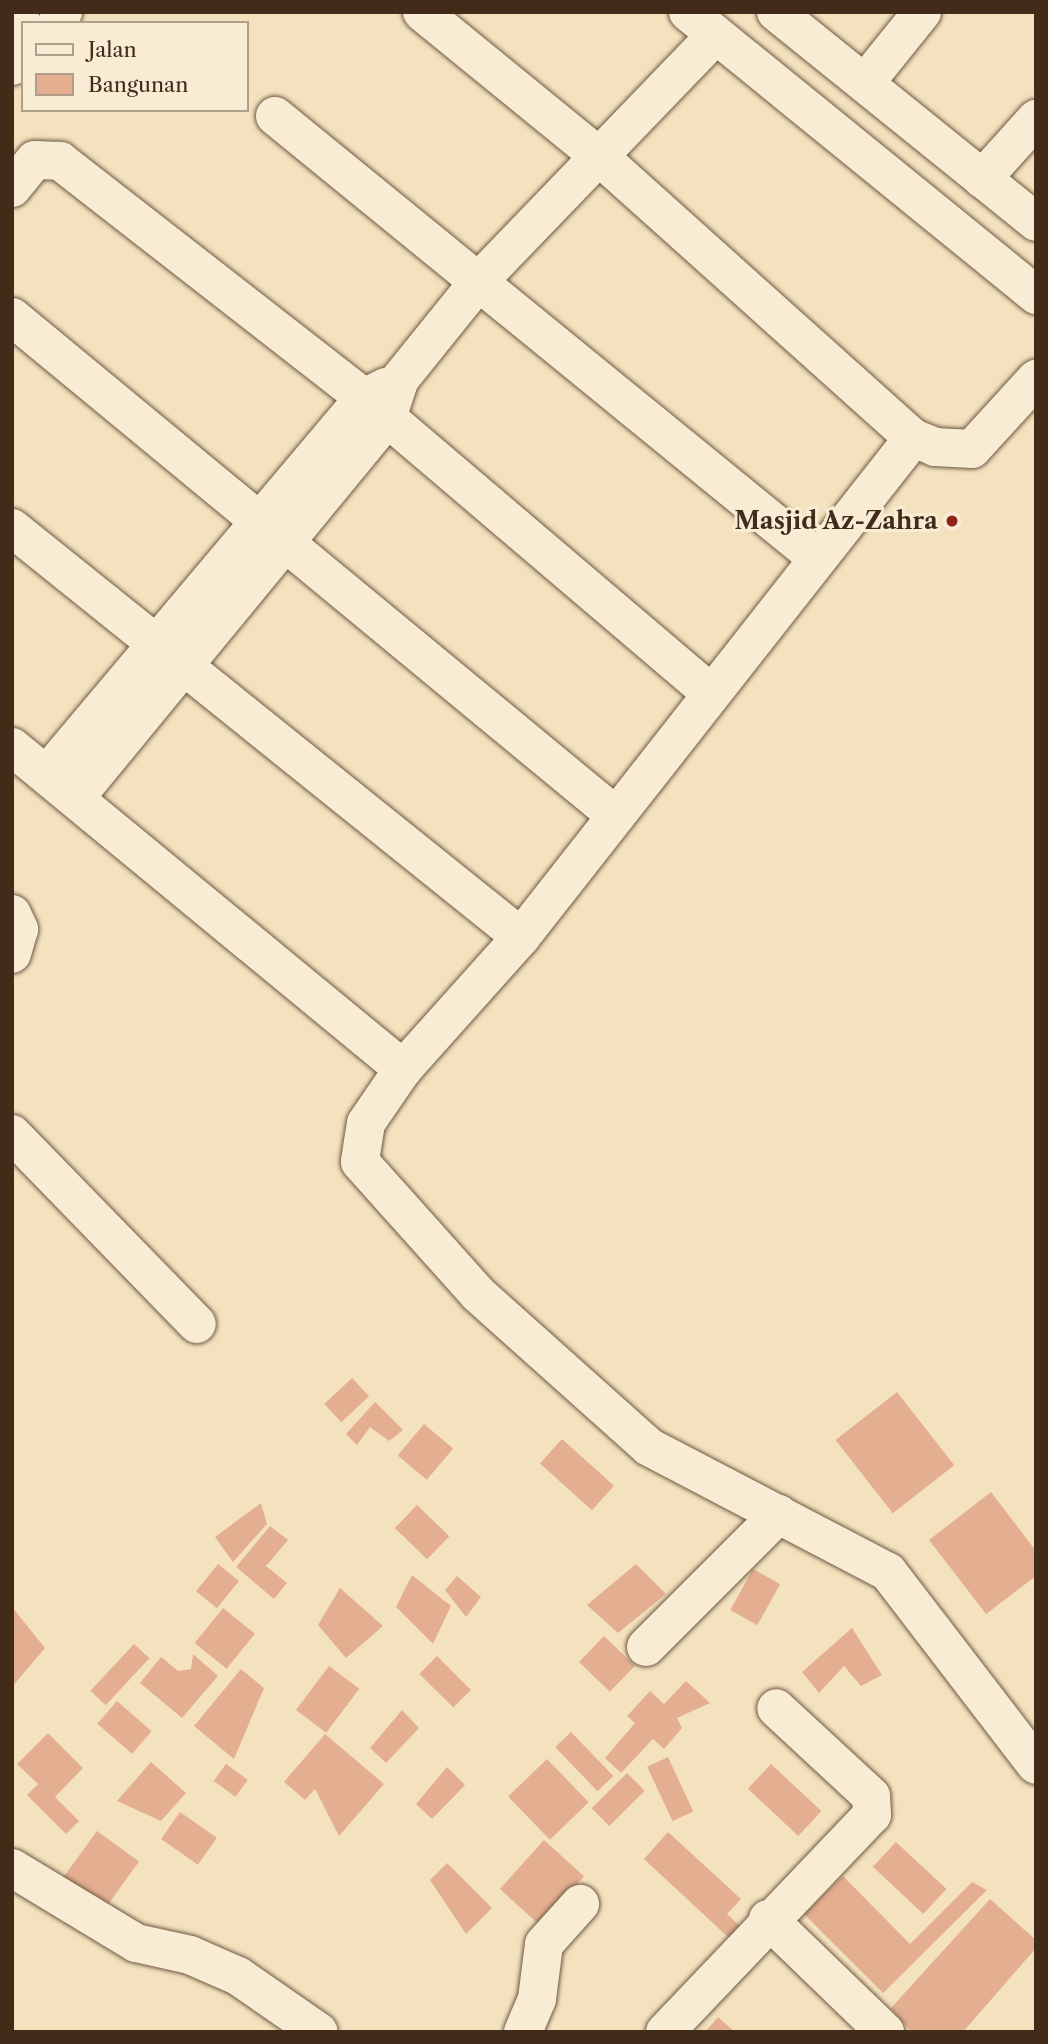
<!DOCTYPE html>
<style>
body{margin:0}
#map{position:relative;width:1048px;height:2044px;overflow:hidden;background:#f4e2bf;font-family:"Libre Caslon Text",serif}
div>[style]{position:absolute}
.building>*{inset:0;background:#e4af91;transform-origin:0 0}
.roads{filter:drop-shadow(0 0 2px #6f5942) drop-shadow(0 0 2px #6f5942)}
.minor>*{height:38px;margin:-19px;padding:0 19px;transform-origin:19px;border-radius:19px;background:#f8ecd5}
.dots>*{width:19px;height:19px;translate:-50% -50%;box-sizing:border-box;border:4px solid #f8ecd5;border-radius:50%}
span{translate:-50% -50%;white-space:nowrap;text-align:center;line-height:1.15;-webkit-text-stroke:6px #f8ecd5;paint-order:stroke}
.poi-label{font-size:24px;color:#432b19;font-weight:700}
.right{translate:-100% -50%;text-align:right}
.frame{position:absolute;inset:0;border:14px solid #432b19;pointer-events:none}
.legend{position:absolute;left:21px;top:21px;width:228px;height:91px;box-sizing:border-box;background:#f8ecd5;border:2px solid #b09f8a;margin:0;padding:9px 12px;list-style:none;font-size:21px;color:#432b19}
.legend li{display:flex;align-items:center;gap:14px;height:35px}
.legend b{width:35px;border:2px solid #b09f8a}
</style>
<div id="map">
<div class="building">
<i style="left:352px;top:1378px;width:25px;height:38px;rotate:47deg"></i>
<i style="left:897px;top:1392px;width:93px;height:78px;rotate:52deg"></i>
<i style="clip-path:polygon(375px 1402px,403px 1430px,389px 1441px,370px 1427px,357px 1445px,346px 1434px)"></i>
<i style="left:424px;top:1424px;width:38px;height:41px;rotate:40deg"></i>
<i style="left:562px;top:1439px;width:70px;height:33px;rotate:42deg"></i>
<i style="clip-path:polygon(991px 1492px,1036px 1551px,1036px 1576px,986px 1614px,929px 1540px)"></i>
<i style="clip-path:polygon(261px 1503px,267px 1524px,233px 1562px,215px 1537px)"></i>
<i style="left:417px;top:1505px;width:45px;height:32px;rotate:44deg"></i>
<i style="clip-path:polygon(270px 1526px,288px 1540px,266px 1566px,287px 1583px,274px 1599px,236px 1567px)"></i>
<i style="left:218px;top:1564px;width:27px;height:35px;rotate:39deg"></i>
<i style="clip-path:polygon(636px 1564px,666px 1594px,618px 1633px,587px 1605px)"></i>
<i style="left:753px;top:1569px;width:31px;height:47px;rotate:29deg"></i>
<i style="clip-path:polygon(412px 1575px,451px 1606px,433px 1644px,396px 1607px)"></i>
<i style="clip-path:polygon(457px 1576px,481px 1597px,466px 1617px,445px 1590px)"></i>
<i style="clip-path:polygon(340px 1588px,383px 1626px,346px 1658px,318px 1625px)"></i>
<i style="clip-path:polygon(12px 1607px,45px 1648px,12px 1687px)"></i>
<i style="left:223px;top:1608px;width:41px;height:45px;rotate:39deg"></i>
<i style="clip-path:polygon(852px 1628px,882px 1675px,861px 1686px,844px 1666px,819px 1693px,802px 1672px)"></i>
<i style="left:604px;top:1636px;width:43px;height:36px;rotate:44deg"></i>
<i style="left:134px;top:1644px;width:21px;height:64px;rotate:43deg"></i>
<i style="clip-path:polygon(193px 1654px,218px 1676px,182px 1718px,140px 1683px,161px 1657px,178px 1671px,191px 1669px)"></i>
<i style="left:437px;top:1656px;width:48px;height:25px;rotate:45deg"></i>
<i style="left:329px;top:1666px;width:38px;height:55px;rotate:37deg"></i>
<i style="clip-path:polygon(241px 1669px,264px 1688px,234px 1759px,194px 1726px)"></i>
<i style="clip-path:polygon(686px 1681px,710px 1703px,677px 1718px,682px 1728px,664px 1749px,653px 1739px,621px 1773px,605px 1758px,635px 1723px,627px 1716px,650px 1691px,664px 1704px)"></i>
<i style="left:117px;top:1701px;width:46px;height:30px;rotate:41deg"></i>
<i style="clip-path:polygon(402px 1710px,419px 1728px,386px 1763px,370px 1748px)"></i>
<i style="left:571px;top:1732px;width:61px;height:22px;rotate:46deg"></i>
<i style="clip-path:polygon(48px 1733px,83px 1768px,55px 1797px,79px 1821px,66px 1834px,27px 1795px,38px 1784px,17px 1764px)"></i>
<i style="clip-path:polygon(325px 1734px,384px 1784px,339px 1836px,315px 1789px,305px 1800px,284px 1782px)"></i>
<i style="left:668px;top:1757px;width:60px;height:23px;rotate:65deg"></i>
<i style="left:547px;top:1759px;width:60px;height:54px;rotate:46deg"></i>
<i style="clip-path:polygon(151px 1762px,186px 1793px,161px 1821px,117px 1801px)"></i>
<i style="left:226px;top:1764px;width:27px;height:21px;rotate:36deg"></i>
<i style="left:771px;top:1764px;width:69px;height:34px;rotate:43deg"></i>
<i style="clip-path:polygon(447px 1767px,465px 1785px,432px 1819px,416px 1804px)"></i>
<i style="left:627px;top:1773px;width:25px;height:50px;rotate:45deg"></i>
<i style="left:180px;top:1812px;width:45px;height:33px;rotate:35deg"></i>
<i style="left:97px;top:1831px;width:52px;height:65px;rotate:36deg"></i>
<i style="clip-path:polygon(668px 1832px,741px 1899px,727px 1914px,740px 1926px,729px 1938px,644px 1859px)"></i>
<i style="left:544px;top:1840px;width:54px;height:66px;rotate:42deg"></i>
<i style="left:896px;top:1842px;width:69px;height:34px;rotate:43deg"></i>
<i style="clip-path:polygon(447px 1863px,492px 1908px,466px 1934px,430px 1880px)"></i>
<i style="clip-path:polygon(843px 1876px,910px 1944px,972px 1882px,987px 1890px,883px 1993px,804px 1914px)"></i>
<i style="clip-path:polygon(990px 1899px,1036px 1940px,1036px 1948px,963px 2032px,911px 2032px,891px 2008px)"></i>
<i style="clip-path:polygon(718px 2017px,735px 2032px,705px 2032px)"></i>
</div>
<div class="roads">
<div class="minor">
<i style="left:422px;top:12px;width:232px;rotate:39.2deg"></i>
<i style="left:602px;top:159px;width:418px;rotate:41.9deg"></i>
<i style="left:688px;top:12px;width:449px;rotate:39.1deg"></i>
<i style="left:776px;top:12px;width:334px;rotate:38.9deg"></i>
<i style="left:12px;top:14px;width:16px;rotate:45deg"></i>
<i style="left:57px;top:23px;width:13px;rotate:-61deg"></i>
<i style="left:12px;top:66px;width:14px;rotate:-39deg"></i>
<i style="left:865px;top:83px;width:91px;rotate:-51.2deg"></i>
<i style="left:275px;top:116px;width:698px;rotate:39.19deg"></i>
<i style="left:982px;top:179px;width:81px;rotate:-48deg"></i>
<i style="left:12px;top:188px;width:36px;rotate:-51deg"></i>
<i style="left:35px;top:160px;width:25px;rotate:2deg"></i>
<i style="left:60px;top:161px;width:385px;rotate:37.9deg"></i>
<i style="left:364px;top:398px;width:454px;rotate:40.4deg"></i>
<i style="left:12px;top:317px;width:782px;rotate:39.55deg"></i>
<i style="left:12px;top:528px;width:653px;rotate:38.78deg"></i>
<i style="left:12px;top:747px;width:507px;rotate:39.47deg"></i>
<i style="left:403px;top:1069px;width:65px;rotate:124.4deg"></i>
<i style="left:366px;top:1123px;width:39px;rotate:99deg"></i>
<i style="left:360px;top:1162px;width:177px;rotate:48.2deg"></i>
<i style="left:478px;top:1294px;width:229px;rotate:41.8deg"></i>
<i style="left:649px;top:1447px;width:270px;rotate:27.6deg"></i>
<i style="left:888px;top:1572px;width:243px;rotate:52.5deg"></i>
<i style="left:47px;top:774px;width:492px;rotate:-49.9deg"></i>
<i style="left:364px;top:398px;width:25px;rotate:-27deg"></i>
<i style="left:76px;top:797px;width:490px;rotate:-50.6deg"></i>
<i style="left:387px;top:418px;width:41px;rotate:-71.6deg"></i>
<i style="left:400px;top:379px;width:126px;rotate:-51.1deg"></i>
<i style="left:479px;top:281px;width:340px;rotate:-46.1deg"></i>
<i style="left:12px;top:914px;width:17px;rotate:65deg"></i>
<i style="left:19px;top:929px;width:26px;rotate:106deg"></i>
<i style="left:403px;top:1069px;width:177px;rotate:-48.2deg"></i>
<i style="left:521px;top:937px;width:635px;rotate:-51.85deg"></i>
<i style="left:913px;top:438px;width:24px;rotate:22deg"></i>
<i style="left:935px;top:447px;width:37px;rotate:3deg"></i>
<i style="left:972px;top:449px;width:95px;rotate:-47.6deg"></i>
<i style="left:12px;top:1134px;width:265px;rotate:45.8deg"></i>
<i style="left:646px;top:1647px;width:188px;rotate:-45deg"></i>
<i style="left:12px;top:1868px;width:145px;rotate:31.2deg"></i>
<i style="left:136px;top:1943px;width:55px;rotate:12.5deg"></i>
<i style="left:190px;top:1955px;width:52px;rotate:23.6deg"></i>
<i style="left:238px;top:1976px;width:98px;rotate:34.7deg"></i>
<i style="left:768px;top:1919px;width:163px;rotate:44deg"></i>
<i style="left:523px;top:2032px;width:36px;rotate:-67deg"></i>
<i style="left:537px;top:1999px;width:55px;rotate:-82.7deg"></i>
<i style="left:544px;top:1944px;width:54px;rotate:-48deg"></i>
<i style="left:665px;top:2032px;width:300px;rotate:-46.4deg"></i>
<i style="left:872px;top:1815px;width:19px;rotate:-93deg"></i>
<i style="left:871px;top:1796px;width:129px;rotate:-137.2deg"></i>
</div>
</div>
<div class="dots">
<i style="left:952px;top:521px;background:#8f2418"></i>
</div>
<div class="poi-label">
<span class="right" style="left:938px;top:521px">Masjid Az-Zahra</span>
</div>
<div class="frame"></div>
<ul class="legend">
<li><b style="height:9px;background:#f8ecd5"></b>Jalan</li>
<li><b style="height:19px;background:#e4af91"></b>Bangunan</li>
</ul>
</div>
